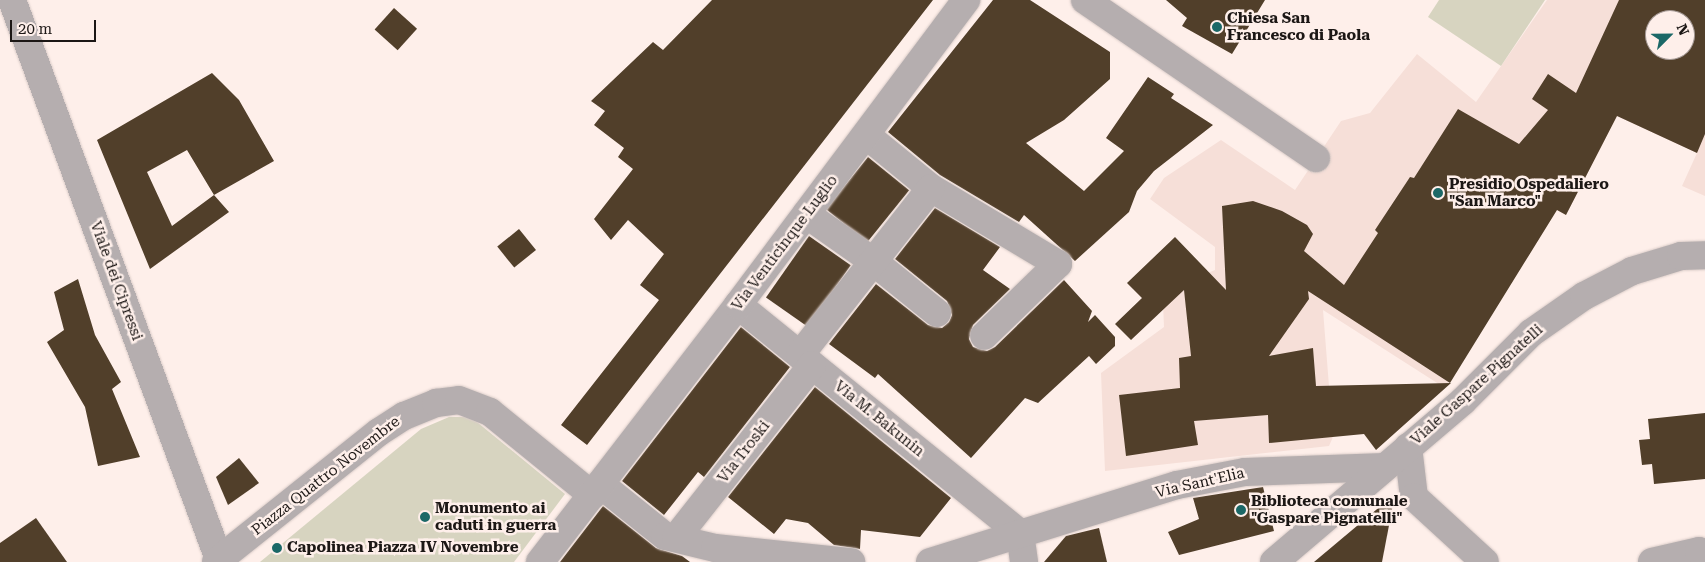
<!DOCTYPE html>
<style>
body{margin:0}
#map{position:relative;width:1705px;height:562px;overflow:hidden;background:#feefea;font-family:"Roboto Serif",serif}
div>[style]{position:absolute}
.built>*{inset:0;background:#f6dfd8}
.green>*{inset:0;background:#d7d4c0}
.building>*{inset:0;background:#513f2a;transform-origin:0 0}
.roads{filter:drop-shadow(0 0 1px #daccc8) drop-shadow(0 0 1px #daccc8)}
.minor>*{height:28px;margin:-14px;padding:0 14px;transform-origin:14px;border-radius:14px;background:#b5aeaf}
.dots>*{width:14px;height:14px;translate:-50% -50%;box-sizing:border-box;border:2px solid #feefea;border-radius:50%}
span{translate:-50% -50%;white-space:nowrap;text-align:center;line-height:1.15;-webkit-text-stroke:5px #feefea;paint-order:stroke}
.poi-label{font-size:15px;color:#1c1715;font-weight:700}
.left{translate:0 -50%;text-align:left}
.street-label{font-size:15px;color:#1c1715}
.north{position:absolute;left:1645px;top:10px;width:50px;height:50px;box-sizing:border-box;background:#feefea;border:1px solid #a49995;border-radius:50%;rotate:67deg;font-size:14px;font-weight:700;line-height:20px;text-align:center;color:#1c1715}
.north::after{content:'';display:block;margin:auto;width:18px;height:22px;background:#1b6867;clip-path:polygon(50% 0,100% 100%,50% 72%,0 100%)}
.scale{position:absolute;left:10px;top:20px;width:86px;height:22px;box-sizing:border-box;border:2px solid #1c1715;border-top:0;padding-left:6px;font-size:15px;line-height:18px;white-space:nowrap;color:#1c1715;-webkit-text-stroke:4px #feefea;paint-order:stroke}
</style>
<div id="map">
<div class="built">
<i style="clip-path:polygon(evenodd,1547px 0,1705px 0,1705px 196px,1682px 186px,1697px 153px,1617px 116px,1566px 215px,1557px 210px,1445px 388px,1323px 310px,1333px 437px,1329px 446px,1105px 471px,1101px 373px,1164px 327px,1163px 303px,1193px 279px,1215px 270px,1215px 247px,1150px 199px,1164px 178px,1221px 140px,1295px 190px,1341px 121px,1370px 113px,1417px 54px,1476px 102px,1547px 0,1655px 20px,1685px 20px,1685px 50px,1655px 50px,1655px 20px)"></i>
</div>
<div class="green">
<i style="clip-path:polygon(1439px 0,1545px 0,1501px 66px,1428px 17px)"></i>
<i style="clip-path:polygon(449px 417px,465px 417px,477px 422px,565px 494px,514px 562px,260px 562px,421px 429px)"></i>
</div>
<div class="building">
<i style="clip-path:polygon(712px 0,933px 0,587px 445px,561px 425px,659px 300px,640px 285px,664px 254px,628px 220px,611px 240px,594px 219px,633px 169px,618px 157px,624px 148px,594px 125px,605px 111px,591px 101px,653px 42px,663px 50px)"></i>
<i style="clip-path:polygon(993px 0,1030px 0,1110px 52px,1110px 79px,1064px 120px,1026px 143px,1084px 191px,1124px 151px,1106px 138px,1148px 77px,1174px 94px,1171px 98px,1213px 125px,1154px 171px,1137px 191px,1129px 212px,1075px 261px,1024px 215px,1019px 222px,940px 175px,888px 132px)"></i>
<i style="clip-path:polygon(1166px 0,1265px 0,1232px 54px,1182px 26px,1187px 18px)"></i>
<i style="clip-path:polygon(evenodd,1619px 0,1705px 0,1705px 134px,1697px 153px,1617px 116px,1566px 215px,1557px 210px,1450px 383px,1308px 291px,1309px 299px,1269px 356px,1313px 348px,1316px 386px,1451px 383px,1376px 450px,1364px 434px,1269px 443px,1268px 415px,1194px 421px,1198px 445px,1126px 456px,1119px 395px,1180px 388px,1179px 358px,1191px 356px,1184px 290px,1131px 340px,1115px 324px,1142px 298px,1127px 283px,1175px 237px,1226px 290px,1222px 206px,1253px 201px,1282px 211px,1307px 225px,1313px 234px,1304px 251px,1344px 285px,1378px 233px,1375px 230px,1410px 177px,1414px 178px,1458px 109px,1519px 144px,1548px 110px,1532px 99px,1548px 74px,1576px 93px,1619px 0,1655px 20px,1685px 20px,1685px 50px,1655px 50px,1655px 20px)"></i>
<i style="left:394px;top:8px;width:31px;height:29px;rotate:42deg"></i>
<i style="clip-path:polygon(evenodd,212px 73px,239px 100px,274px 161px,214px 195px,229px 212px,150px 269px,97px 140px,212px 73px,187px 150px,214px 195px,172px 226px,147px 172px,187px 150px)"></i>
<i style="left:868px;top:157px;width:53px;height:67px;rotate:39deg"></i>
<i style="clip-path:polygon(935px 208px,1000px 247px,983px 270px,1010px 289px,973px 325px,969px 339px,973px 347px,987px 351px,995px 347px,1064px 280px,1092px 311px,1088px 322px,1095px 315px,1115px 337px,1115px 346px,1096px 364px,1089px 356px,1038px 403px,1025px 398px,971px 458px,878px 374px,875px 378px,829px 344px,876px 284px,928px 325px,942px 328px,949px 322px,952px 315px,947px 301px,895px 259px)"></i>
<i style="left:519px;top:229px;width:27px;height:28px;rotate:51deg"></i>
<i style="left:809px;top:236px;width:51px;height:75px;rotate:35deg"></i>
<i style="clip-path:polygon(78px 279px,95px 335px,121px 382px,112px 389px,140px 457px,98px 466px,85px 407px,47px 342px,64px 330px,54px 292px)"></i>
<i style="clip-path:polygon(741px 327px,790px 367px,704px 477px,698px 472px,664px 515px,622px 481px)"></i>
<i style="clip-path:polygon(815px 387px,951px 498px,920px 537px,861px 530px,860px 549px,834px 545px,808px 523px,786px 519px,774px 534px,728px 497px)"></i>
<i style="clip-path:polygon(1705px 413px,1705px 479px,1654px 484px,1652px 464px,1642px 465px,1639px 440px,1650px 439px,1648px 419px)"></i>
<i style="clip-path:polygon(239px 458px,259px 483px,228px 505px,216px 477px)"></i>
<i style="clip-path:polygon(1263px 487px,1274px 531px,1179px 555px,1168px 532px,1199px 519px,1193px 498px)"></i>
<i style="clip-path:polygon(1395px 494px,1382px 562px,1314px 562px)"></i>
<i style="clip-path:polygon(603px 506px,656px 548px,682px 556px,690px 562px,560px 562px)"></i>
<i style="clip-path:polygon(36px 518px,67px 562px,0 562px,0 543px)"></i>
<i style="clip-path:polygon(1099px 528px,1107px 562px,1044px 562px,1066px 536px)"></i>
</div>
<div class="roads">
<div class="minor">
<i style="left:12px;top:0;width:599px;rotate:69.69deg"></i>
<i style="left:1085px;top:0;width:280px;rotate:34.4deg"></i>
<i style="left:866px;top:135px;width:84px;rotate:39.2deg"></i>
<i style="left:931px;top:188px;width:148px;rotate:30.9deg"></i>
<i style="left:1058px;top:264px;width:103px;rotate:135.8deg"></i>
<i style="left:806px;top:214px;width:83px;rotate:35.2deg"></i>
<i style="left:874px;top:262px;width:81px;rotate:39deg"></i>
<i style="left:738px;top:305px;width:363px;rotate:39deg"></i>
<i style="left:800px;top:355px;width:212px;rotate:-51.9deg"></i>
<i style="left:1408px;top:447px;width:50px;rotate:83.2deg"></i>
<i style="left:1414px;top:497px;width:96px;rotate:42.5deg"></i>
<i style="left:600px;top:484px;width:83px;rotate:38.7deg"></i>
<i style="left:665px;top:536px;width:51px;rotate:13.5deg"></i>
<i style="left:715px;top:548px;width:137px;rotate:5.9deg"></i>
<i style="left:1020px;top:533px;width:29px;rotate:82deg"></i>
<i style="left:676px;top:538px;width:220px;rotate:-51.8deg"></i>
<i style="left:216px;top:562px;width:208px;rotate:-38.6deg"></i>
<i style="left:379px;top:432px;width:30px;rotate:-33deg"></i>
<i style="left:404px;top:416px;width:35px;rotate:-22deg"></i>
<i style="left:436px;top:403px;width:23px;rotate:-7deg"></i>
<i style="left:459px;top:400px;width:33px;rotate:21deg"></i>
<i style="left:490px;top:412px;width:132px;rotate:39.1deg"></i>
<i style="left:540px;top:562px;width:324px;rotate:-52.4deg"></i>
<i style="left:738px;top:305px;width:381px;rotate:-53.2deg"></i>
<i style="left:930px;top:562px;width:259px;rotate:-17.3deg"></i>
<i style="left:1177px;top:485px;width:69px;rotate:-10.8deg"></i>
<i style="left:1245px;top:472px;width:140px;rotate:-2deg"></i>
<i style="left:1274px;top:562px;width:248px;rotate:-40.4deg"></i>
<i style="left:1463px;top:401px;width:96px;rotate:-45deg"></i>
<i style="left:1531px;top:333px;width:65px;rotate:-34.9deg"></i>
<i style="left:1584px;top:296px;width:54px;rotate:-27.5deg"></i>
<i style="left:1632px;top:271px;width:51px;rotate:-17deg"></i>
<i style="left:1681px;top:256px;width:24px;rotate:-2deg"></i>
<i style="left:1652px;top:562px;width:48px;rotate:-13.2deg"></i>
<i style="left:1699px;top:551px;width:6px;rotate:18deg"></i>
</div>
</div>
<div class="dots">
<i style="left:1217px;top:27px;background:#1b6867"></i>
<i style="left:1438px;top:193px;background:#1b6867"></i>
<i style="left:1241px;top:510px;background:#1b6867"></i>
<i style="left:425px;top:517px;background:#1b6867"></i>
<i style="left:277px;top:548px;background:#1b6867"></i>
</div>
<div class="poi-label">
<span class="left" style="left:1227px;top:27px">Chiesa San<br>Francesco di Paola</span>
<span class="left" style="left:1449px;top:193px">Presidio Ospedaliero<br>"San Marco"</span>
<span class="left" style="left:1251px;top:510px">Biblioteca comunale<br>"Gaspare Pignatelli"</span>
<span class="left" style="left:435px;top:517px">Monumento ai<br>caduti in guerra</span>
<span class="left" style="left:287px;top:548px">Capolinea Piazza IV Novembre</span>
</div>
<div class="street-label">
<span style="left:785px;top:243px;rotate:-53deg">Via Venticinque Luglio</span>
<span style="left:116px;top:281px;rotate:70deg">Viale dei Cipressi</span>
<span style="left:1477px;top:385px;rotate:-42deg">Viale Gaspare Pignatelli</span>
<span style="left:879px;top:419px;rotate:39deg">Via M. Bakunin</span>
<span style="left:744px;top:452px;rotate:-52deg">Via Troski</span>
<span style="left:326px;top:476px;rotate:-38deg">Piazza Quattro Novembre</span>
<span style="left:1200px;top:483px;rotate:-13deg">Via Sant'Elia</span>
</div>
<div class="north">N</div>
<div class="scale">20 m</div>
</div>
